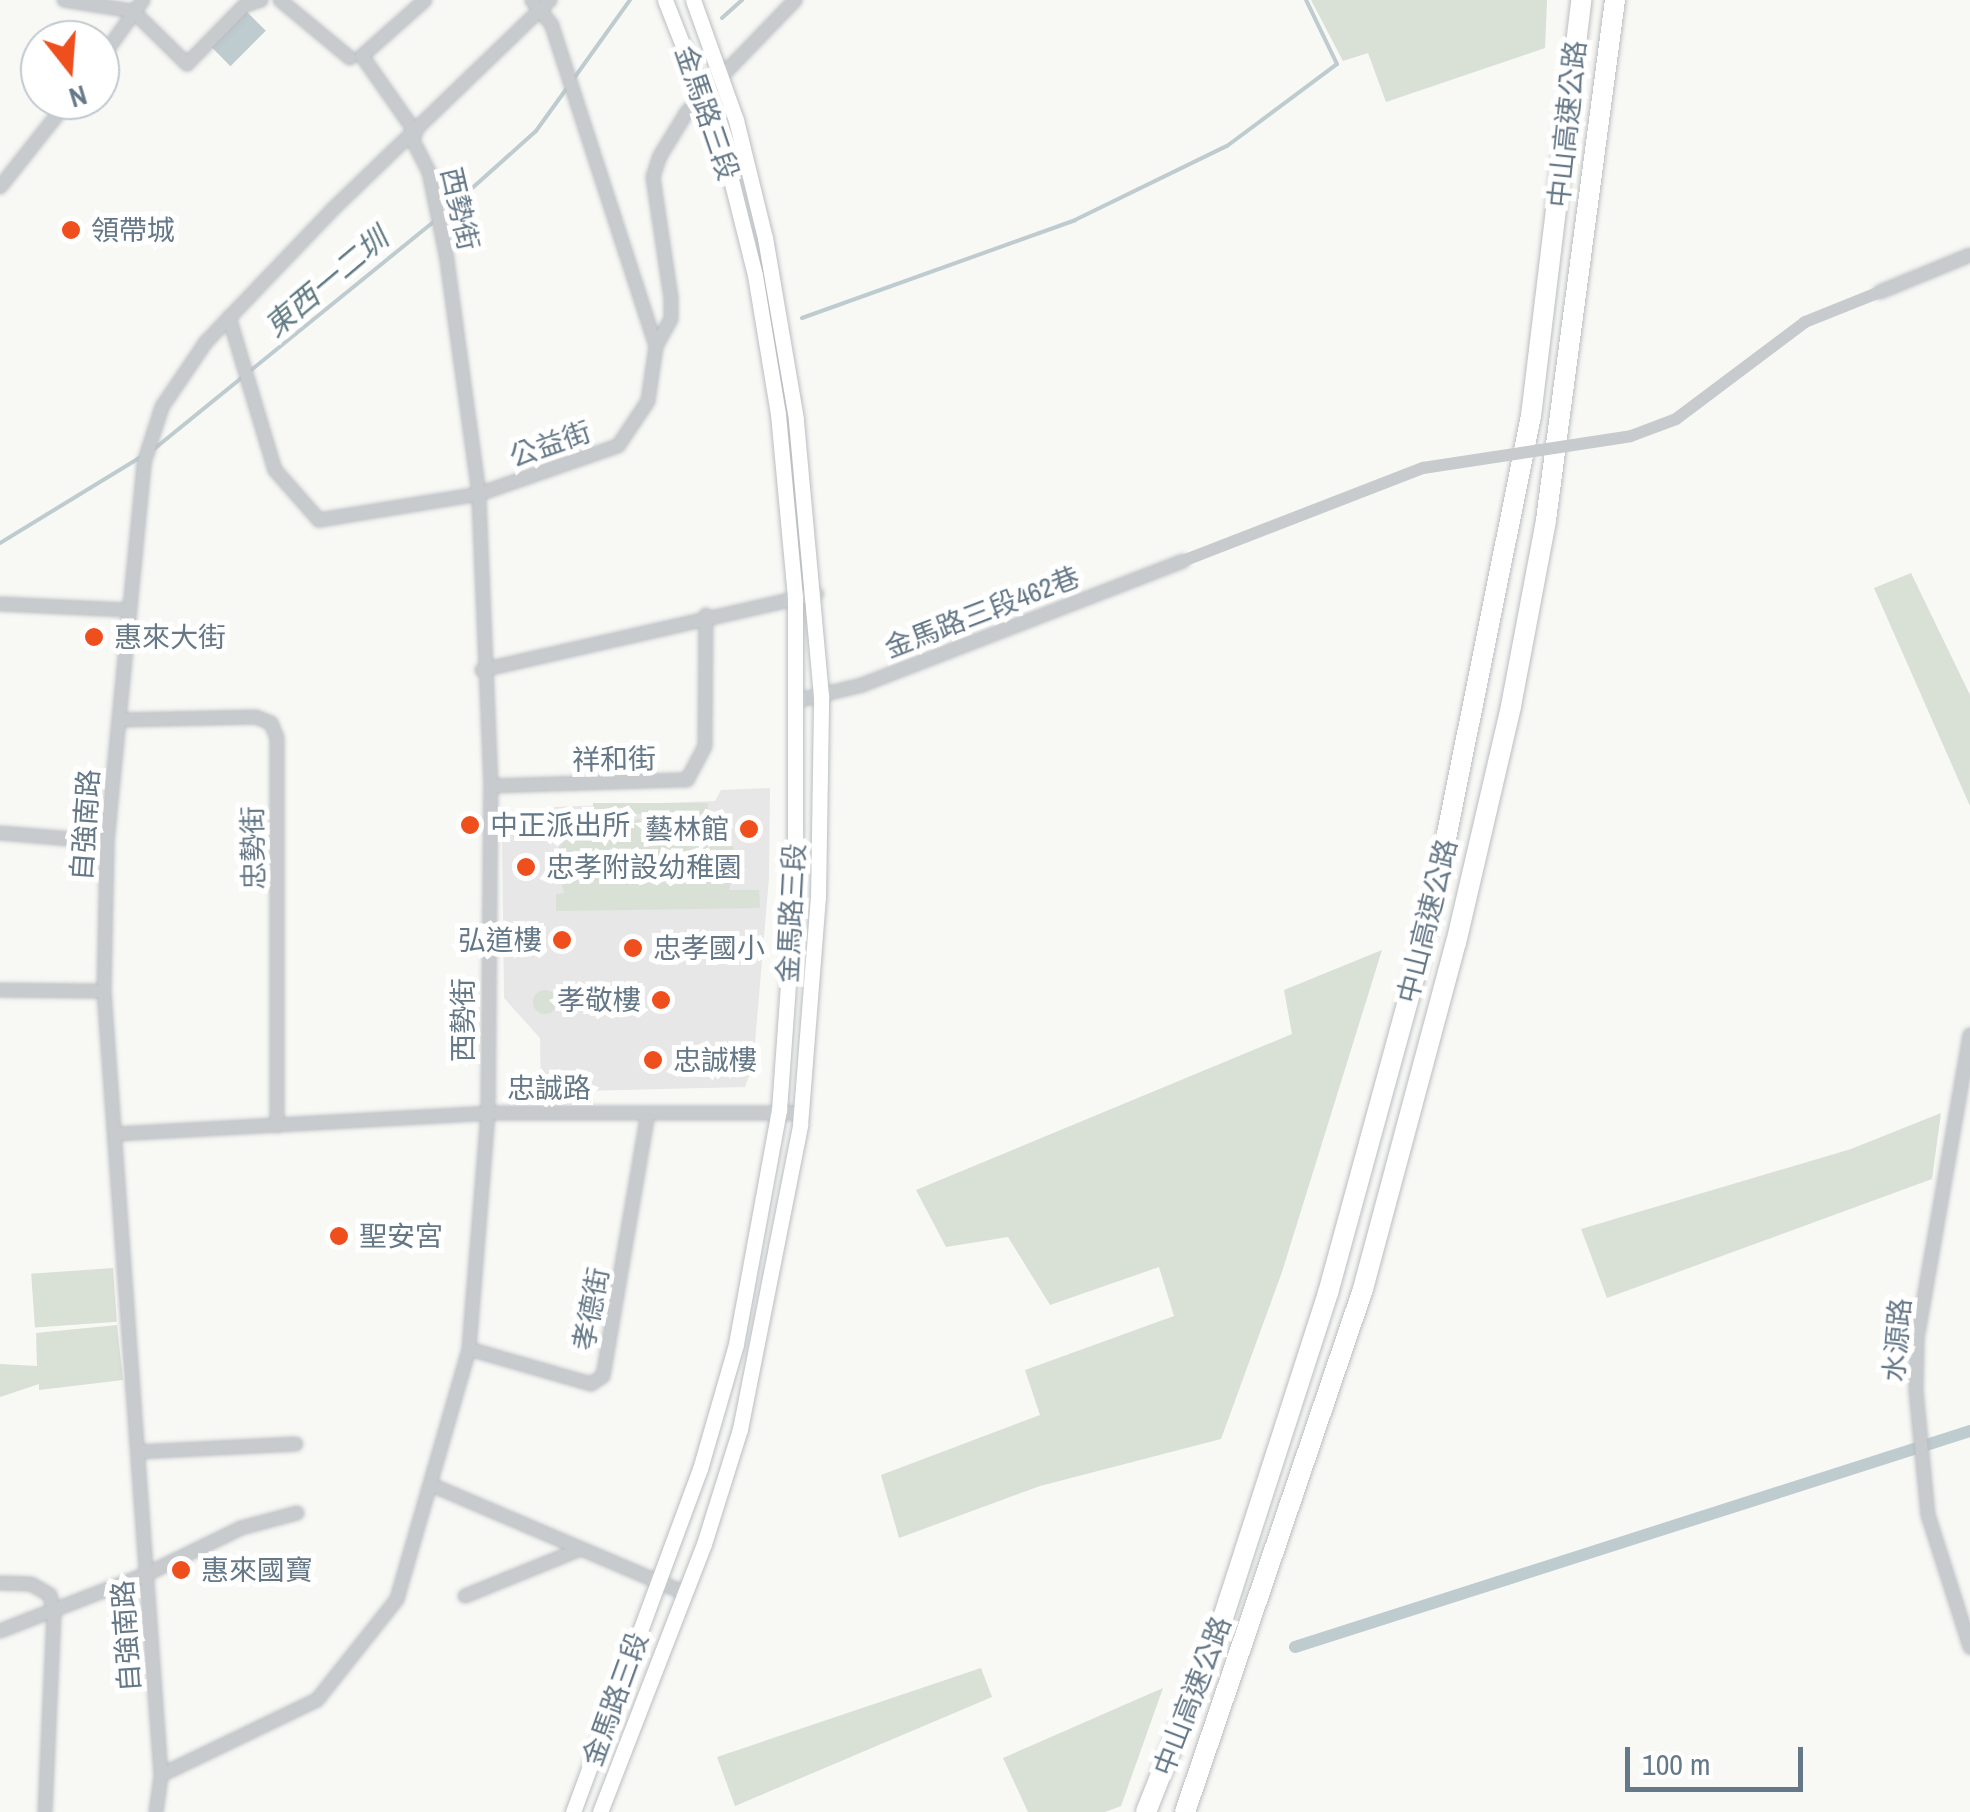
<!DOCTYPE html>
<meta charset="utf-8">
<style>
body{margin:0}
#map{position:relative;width:1970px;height:1812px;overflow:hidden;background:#f8f8f5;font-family:"Archivo Narrow","Noto Sans TC",sans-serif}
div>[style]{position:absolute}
.built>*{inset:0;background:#e6e7e6}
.green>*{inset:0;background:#d9e0d5;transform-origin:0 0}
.round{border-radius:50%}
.water>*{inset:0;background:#becbcf;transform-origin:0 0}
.stream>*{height:4px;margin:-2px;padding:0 2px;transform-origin:2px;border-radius:2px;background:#becbcf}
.canal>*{height:12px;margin:-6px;padding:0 6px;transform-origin:6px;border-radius:6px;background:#becbcf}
.roads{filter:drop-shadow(0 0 2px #babec2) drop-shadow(0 0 2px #babec2)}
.minor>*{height:12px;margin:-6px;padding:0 6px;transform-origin:6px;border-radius:6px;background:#c7cbce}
.major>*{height:15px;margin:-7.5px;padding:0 7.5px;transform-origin:7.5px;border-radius:7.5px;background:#fff}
.highway>*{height:20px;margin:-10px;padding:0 10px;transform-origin:10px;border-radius:10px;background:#fff}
.minor-bridge>*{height:12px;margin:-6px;padding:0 6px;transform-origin:6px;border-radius:6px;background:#c7cbce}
.dots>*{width:28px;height:28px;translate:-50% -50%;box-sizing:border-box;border:5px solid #fff;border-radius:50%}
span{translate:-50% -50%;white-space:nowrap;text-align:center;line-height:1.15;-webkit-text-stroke:10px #fff;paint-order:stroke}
.street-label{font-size:28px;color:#657888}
.poi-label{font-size:28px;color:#657888}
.left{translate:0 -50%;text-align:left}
.right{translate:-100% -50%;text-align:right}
.water-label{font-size:30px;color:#607a83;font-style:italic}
.north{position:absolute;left:20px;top:20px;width:100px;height:100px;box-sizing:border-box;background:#fff;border:2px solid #c1c9cf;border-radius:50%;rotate:163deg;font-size:28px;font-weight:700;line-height:40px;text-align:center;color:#657888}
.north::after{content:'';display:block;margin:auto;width:35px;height:45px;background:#ef4e1d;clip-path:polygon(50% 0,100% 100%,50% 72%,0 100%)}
.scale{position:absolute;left:1625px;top:1747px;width:178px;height:45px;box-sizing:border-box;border:5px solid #657888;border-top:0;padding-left:12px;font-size:30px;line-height:35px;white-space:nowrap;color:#657888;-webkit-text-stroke:8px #fff;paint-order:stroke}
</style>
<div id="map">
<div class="built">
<i style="clip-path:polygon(770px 788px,769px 878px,753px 1066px,745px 1087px,541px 1092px,540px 1038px,504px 998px,502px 834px,555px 807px,715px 801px,721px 790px)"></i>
</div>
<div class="green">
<i style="clip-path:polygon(1311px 0,1547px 0,1545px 48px,1386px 102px,1368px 53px,1343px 61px)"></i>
<i style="clip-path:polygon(1911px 573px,1970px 695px,1970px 806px,1874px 588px)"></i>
<i style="left:708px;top:803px;width:11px;height:115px;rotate:90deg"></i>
<i style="clip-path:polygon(698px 818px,723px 831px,737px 854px,729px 890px,759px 890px,760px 908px,556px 911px,556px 894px,564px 893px,554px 853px,575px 827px,593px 820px)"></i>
<i style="clip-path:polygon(1382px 950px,1282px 1272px,1221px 1439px,1040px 1486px,899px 1538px,881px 1475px,1040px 1415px,1025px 1370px,1174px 1316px,1159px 1267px,1050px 1305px,1008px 1237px,946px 1247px,916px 1190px,1292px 1034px,1284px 990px)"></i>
<i class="round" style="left:533px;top:990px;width:24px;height:24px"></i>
<i style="clip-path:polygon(1941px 1113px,1932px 1179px,1607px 1298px,1581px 1229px,1851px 1149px)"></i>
<i style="left:113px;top:1268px;width:54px;height:82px;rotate:86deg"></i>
<i style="clip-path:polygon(117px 1325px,123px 1380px,39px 1390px,39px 1384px,0 1397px,0 1364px,37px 1366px,36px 1333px)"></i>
<i style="clip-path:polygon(981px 1668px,992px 1697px,735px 1806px,717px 1757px)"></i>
<i style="clip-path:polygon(1163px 1688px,1121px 1806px,1105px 1812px,1028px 1812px,1003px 1758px)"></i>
</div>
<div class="water">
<i style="left:246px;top:11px;width:28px;height:50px;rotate:45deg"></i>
</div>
<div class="stream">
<i style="left:722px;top:18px;width:27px;rotate:-42deg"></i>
<i style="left:572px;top:81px;width:100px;rotate:-54.4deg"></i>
<i style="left:441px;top:216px;width:127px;rotate:-41.8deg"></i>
<i style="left:536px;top:131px;width:53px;rotate:-54.2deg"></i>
<i style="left:802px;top:318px;width:290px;rotate:-19.7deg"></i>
<i style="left:1075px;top:220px;width:169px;rotate:-26deg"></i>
<i style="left:1227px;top:146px;width:137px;rotate:-36.7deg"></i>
<i style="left:1337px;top:64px;width:71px;rotate:-115.8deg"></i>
<i style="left:154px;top:449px;width:360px;rotate:-39.1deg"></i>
<i style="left:0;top:543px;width:165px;rotate:-31.4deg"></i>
</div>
<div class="canal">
<i style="left:1295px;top:1647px;width:709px;rotate:-17.74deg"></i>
</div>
<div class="roads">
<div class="minor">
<i style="left:64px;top:0;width:70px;rotate:9.1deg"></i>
<i style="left:133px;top:11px;width:76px;rotate:44.5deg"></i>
<i style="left:187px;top:64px;width:83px;rotate:-45.5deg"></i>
<i style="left:245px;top:5px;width:17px;rotate:-17deg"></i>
<i style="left:280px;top:0;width:91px;rotate:39.6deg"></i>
<i style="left:100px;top:60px;width:74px;rotate:-54.4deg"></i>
<i style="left:416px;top:133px;width:94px;rotate:-125deg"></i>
<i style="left:362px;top:56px;width:84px;rotate:-41.6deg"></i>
<i style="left:0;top:187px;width:111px;rotate:-51.6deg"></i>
<i style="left:1880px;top:292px;width:97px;rotate:-22.3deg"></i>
<i style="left:229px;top:317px;width:160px;rotate:73.3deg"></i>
<i style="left:275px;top:470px;width:67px;rotate:48.7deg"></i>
<i style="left:319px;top:520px;width:162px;rotate:-9.2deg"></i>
<i style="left:479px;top:494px;width:147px;rotate:-19.1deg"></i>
<i style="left:618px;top:446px;width:54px;rotate:-56.3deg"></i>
<i style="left:648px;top:401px;width:56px;rotate:-81.7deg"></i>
<i style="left:656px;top:346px;width:337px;rotate:-108deg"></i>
<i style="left:552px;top:25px;width:32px;rotate:-129deg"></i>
<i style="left:656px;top:346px;width:31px;rotate:-61deg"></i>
<i style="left:671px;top:319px;width:21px;rotate:-90deg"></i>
<i style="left:671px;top:298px;width:122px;rotate:-98.5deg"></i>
<i style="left:653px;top:177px;width:22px;rotate:-72deg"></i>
<i style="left:660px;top:156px;width:52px;rotate:-58.5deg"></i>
<i style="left:687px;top:112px;width:156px;rotate:-46deg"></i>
<i style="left:0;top:604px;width:128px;rotate:2.7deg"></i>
<i style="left:482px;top:670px;width:343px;rotate:-12.8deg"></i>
<i style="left:796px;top:701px;width:68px;rotate:-13.6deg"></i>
<i style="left:862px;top:685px;width:344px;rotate:-21.1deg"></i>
<i style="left:119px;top:720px;width:137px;rotate:-1.3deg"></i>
<i style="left:256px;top:717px;width:16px;rotate:22deg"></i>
<i style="left:271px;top:723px;width:16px;rotate:68deg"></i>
<i style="left:277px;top:738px;width:388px;rotate:90deg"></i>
<i style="left:491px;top:786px;width:196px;rotate:-1.8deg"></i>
<i style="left:687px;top:780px;width:38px;rotate:-62deg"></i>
<i style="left:705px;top:746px;width:131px;rotate:-89.6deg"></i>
<i style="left:0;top:833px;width:107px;rotate:4.8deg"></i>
<i style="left:0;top:990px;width:104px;rotate:0.6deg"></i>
<i style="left:1970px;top:1035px;width:308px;rotate:99.9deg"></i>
<i style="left:1917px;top:1338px;width:53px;rotate:91.1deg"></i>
<i style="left:1916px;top:1391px;width:125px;rotate:84.5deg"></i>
<i style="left:1928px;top:1515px;width:139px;rotate:72.3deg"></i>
<i style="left:116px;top:1134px;width:373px;rotate:-3.2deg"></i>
<i style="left:488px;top:1113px;width:314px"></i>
<i style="left:469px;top:1349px;width:127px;rotate:16deg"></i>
<i style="left:591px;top:1384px;width:14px;rotate:-34deg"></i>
<i style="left:603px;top:1376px;width:267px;rotate:-80.3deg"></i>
<i style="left:138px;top:1452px;width:158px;rotate:-2.9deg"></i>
<i style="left:434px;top:1486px;width:273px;rotate:23.1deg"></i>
<i style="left:0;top:1583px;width:31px;rotate:2deg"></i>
<i style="left:31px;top:1584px;width:22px;rotate:30deg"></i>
<i style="left:50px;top:1595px;width:18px;rotate:77deg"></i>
<i style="left:54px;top:1613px;width:199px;rotate:92.6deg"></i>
<i style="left:465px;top:1596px;width:125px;rotate:-22.1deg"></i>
<i style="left:0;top:1631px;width:158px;rotate:-21.2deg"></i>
<i style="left:147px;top:1574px;width:105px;rotate:-26.1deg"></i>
<i style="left:241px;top:1528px;width:58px;rotate:-15deg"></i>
<i style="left:161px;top:1775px;width:173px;rotate:-25.7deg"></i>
<i style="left:317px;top:1700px;width:129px;rotate:-51.6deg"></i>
<i style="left:397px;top:1599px;width:260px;rotate:-73.9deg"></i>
<i style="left:469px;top:1349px;width:237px;rotate:-85.4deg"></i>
<i style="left:488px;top:1113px;width:327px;rotate:-89.5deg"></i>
<i style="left:491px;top:786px;width:292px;rotate:-92.4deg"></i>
<i style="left:479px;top:494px;width:237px;rotate:-97.8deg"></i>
<i style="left:447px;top:259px;width:89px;rotate:-101.7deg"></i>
<i style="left:429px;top:172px;width:39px;rotate:-117deg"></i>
<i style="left:156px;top:1812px;width:37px;rotate:-82deg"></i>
<i style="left:161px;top:1775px;width:786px;rotate:-94.16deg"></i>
<i style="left:104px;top:991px;width:149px;rotate:-88.8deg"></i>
<i style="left:107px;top:842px;width:381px;rotate:-84.4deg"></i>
<i style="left:144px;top:463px;width:59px;rotate:-72.2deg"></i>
<i style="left:162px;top:407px;width:78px;rotate:-55.9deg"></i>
<i style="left:206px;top:342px;width:181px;rotate:-46.3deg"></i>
<i style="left:331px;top:211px;width:304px;rotate:-43.9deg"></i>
</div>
<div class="major">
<i style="left:573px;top:1812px;width:366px;rotate:-69.7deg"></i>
<i style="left:700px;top:1469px;width:130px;rotate:-73.9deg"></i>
<i style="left:736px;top:1344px;width:238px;rotate:-79.6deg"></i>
<i style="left:779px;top:1110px;width:222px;rotate:-85.9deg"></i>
<i style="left:795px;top:889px;width:292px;rotate:-90deg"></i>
<i style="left:795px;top:597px;width:184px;rotate:-95.3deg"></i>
<i style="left:778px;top:414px;width:141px;rotate:-99.4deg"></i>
<i style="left:755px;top:275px;width:131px;rotate:-104.1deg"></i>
<i style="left:723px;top:148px;width:159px;rotate:-111.4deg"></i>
<i style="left:600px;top:1812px;width:287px;rotate:-68.8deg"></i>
<i style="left:704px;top:1544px;width:121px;rotate:-72.6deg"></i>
<i style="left:740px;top:1429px;width:310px;rotate:-78.8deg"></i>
<i style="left:800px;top:1125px;width:228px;rotate:-85.5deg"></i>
<i style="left:818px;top:898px;width:202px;rotate:-89.1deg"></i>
<i style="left:821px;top:696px;width:278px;rotate:-95.2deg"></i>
<i style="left:796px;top:419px;width:184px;rotate:-99.7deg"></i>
<i style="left:765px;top:238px;width:122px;rotate:-103.8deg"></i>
<i style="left:736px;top:120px;width:127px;rotate:-109.7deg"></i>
</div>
<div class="highway">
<i style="left:1146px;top:1812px;width:209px;rotate:-68.4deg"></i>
<i style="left:1223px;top:1618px;width:342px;rotate:-72.1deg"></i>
<i style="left:1328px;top:1293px;width:378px;rotate:-74.7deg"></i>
<i style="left:1428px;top:928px;width:522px;rotate:-78.63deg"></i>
<i style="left:1531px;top:416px;width:419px;rotate:-83.1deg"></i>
<i style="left:1185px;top:1812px;width:552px;rotate:-71.2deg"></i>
<i style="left:1363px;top:1289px;width:358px;rotate:-75deg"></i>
<i style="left:1456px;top:943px;width:243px;rotate:-76.9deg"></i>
<i style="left:1511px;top:706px;width:189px;rotate:-79.3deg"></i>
<i style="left:1546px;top:520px;width:525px;rotate:-82.44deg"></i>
</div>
</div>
<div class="minor-bridge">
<i style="left:1183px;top:561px;width:257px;rotate:-21.2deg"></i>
<i style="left:1423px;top:468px;width:210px;rotate:-8.7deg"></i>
<i style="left:1631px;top:436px;width:48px;rotate:-20.7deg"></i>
<i style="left:1676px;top:419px;width:161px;rotate:-36.9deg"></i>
<i style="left:1805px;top:322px;width:81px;rotate:-21.8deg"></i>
</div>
<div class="dots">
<i style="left:71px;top:230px;background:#ef4e1d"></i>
<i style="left:94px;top:637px;background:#ef4e1d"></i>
<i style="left:470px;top:825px;background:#ef4e1d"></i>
<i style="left:749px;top:829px;background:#ef4e1d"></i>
<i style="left:526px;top:867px;background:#ef4e1d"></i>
<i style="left:562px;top:940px;background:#ef4e1d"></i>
<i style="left:633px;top:948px;background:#ef4e1d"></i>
<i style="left:661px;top:1000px;background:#ef4e1d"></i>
<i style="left:653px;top:1060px;background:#ef4e1d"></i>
<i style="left:339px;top:1236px;background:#ef4e1d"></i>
<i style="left:181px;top:1570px;background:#ef4e1d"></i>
</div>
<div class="street-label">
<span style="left:707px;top:113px;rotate:71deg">金馬路三段</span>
<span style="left:1567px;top:124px;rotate:-84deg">中山高速公路</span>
<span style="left:460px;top:209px;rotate:77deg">西勢街</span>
<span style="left:550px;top:444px;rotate:-19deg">公益街</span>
<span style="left:982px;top:612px;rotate:-21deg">金馬路三段462巷</span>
<span style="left:614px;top:759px;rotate:-1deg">祥和街</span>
<span style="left:85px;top:825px;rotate:-86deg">自強南路</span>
<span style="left:253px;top:848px;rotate:-91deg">忠勢街</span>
<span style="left:791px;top:913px;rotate:-87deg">金馬路三段</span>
<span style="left:1427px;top:921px;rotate:-76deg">中山高速公路</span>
<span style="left:463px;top:1020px;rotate:-90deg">西勢街</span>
<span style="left:549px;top:1088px">忠誠路</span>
<span style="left:591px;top:1309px;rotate:-79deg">孝德街</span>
<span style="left:1897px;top:1340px;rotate:-85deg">水源路</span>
<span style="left:126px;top:1636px;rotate:-94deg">自強南路</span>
<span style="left:1192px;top:1696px;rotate:-69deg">中山高速公路</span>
<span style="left:615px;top:1699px;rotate:-70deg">金馬路三段</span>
</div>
<div class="poi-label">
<span class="left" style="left:91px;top:230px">領帶城</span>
<span class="left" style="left:114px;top:637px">惠來大街</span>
<span class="left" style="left:490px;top:825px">中正派出所</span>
<span class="right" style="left:729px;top:829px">藝林館</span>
<span class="left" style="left:546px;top:867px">忠孝附設幼稚園</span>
<span class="right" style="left:542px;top:940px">弘道樓</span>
<span class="left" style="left:653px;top:948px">忠孝國小</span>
<span class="right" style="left:641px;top:1000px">孝敬樓</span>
<span class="left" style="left:673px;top:1060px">忠誠樓</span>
<span class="left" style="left:359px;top:1236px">聖安宮</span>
<span class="left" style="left:201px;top:1570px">惠來國寶</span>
</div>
<div class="water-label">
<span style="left:326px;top:282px;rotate:-40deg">東西一二圳</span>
</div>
<div class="north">N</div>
<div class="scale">100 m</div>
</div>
